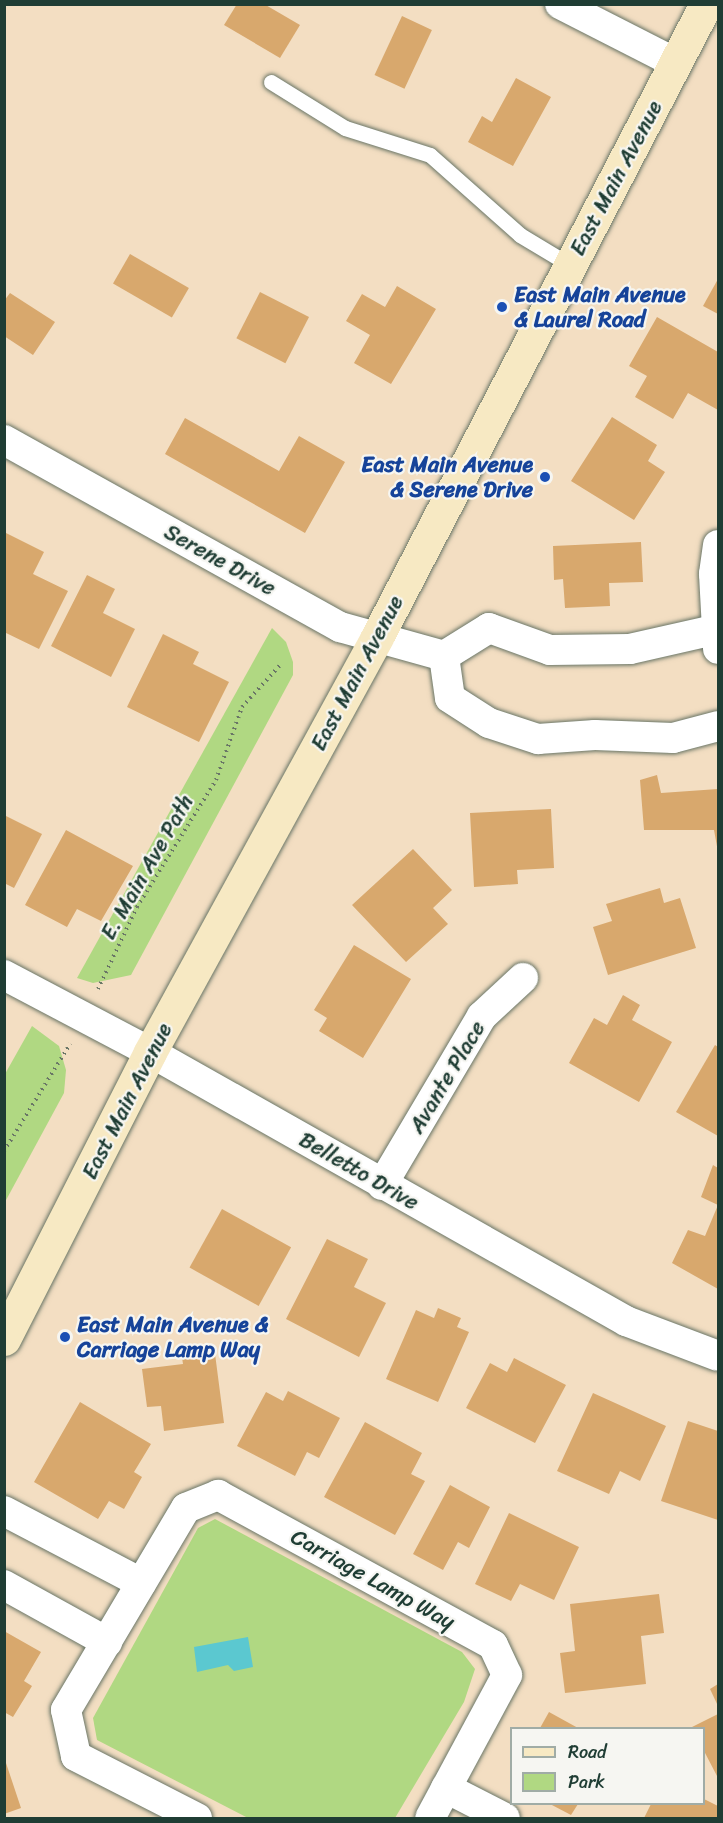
<!DOCTYPE html>
<style>
body{margin:0}
#map{position:relative;width:723px;height:1823px;overflow:hidden;background:#f3dec2;font-family:Sriracha,sans-serif}
div>[style]{position:absolute}
.green>*{inset:0;background:#b0d882}
.water>*{inset:0;background:#5bc8d0}
.building>*{inset:0;background:#d8a86d;transform-origin:0 0}
.path>*{height:4px;margin-top:-2px;transform-origin:0;background:repeating-linear-gradient(90deg,#697566 0 1.5px,transparent 0 6px)}
.roads{filter:drop-shadow(0 0 2px #697566) drop-shadow(0 0 2px #697566)}
.lane>*{height:15px;margin:-7.5px;padding:0 7.5px;transform-origin:7.5px;border-radius:7.5px;background:#fff}
.street>*{height:30px;margin:-15px;padding:0 15px;transform-origin:15px;border-radius:15px;background:#fff}
.secondary>*{height:33px;margin:-16.5px;padding:0 16.5px;transform-origin:16.5px;border-radius:16.5px;background:#f7e9c3}
.dots>*{width:16px;height:16px;translate:-50% -50%;box-sizing:border-box;border:3px solid #f6f6f2;border-radius:50%}
span{translate:-50% -50%;white-space:nowrap;text-align:center;line-height:1.15;-webkit-text-stroke:4.5px #f6f6f2;paint-order:stroke}
.street-label{font-size:22px;color:#1f3d34}
.transit-label{font-size:22px;color:#164399;font-weight:700}
.left{translate:0 -50%;text-align:left}
.right{translate:-100% -50%;text-align:right}
.frame{position:absolute;inset:0;border:6px solid #1f3d34;pointer-events:none}
.legend{position:absolute;left:510px;top:1727px;width:195px;height:78px;box-sizing:border-box;background:#f6f6f2;border:2px solid #a0aca6;margin:0;padding:8px 10px;list-style:none;font-size:18px;color:#1f3d34}
.legend li{display:flex;align-items:center;gap:12px;height:30px}
.legend b{width:30px;border:2px solid #a0aca6}
</style>
<div id="map">
<div class="green">
<i style="clip-path:polygon(272px 628px,286px 642px,293px 662px,293px 675px,131px 975px,93px 983px,77px 978px)"></i>
<i style="clip-path:polygon(32px 1026px,59px 1046px,66px 1070px,64px 1093px,5px 1202px,5px 1074px)"></i>
<i style="clip-path:polygon(215px 1519px,462px 1652px,475px 1669px,464px 1702px,395px 1818px,248px 1818px,97px 1740px,93px 1718px,198px 1528px)"></i>
</div>
<div class="water">
<i style="clip-path:polygon(248px 1637px,253px 1667px,234px 1671px,228px 1665px,197px 1672px,194px 1647px)"></i>
</div>
<div class="building">
<i style="clip-path:polygon(237px 4px,264px 4px,300px 25px,280px 58px,224px 25px)"></i>
<i style="left:402px;top:16px;width:33px;height:65px;rotate:25deg"></i>
<i style="clip-path:polygon(516px 78px,551px 97px,513px 166px,468px 142px,482px 116px,492px 122px)"></i>
<i style="left:130px;top:254px;width:68px;height:34px;rotate:30deg"></i>
<i style="clip-path:polygon(718px 279px,718px 314px,703px 306px)"></i>
<i style="clip-path:polygon(397px 286px,436px 309px,391px 384px,354px 363px,370px 335px,346px 321px,362px 294px,385px 307px)"></i>
<i style="left:260px;top:292px;width:55px;height:52px;rotate:27deg"></i>
<i style="clip-path:polygon(10px 293px,55px 322px,33px 355px,4px 336px,4px 301px)"></i>
<i style="clip-path:polygon(657px 317px,718px 352px,718px 410px,688px 393px,673px 419px,635px 397px,647px 376px,629px 366px)"></i>
<i style="clip-path:polygon(612px 417px,657px 445px,648px 461px,665px 472px,634px 520px,571px 481px)"></i>
<i style="clip-path:polygon(185px 418px,279px 471px,299px 436px,345px 462px,305px 533px,165px 454px)"></i>
<i style="clip-path:polygon(4px 532px,44px 552px,33px 574px,68px 591px,39px 649px,4px 632px)"></i>
<i style="clip-path:polygon(641px 542px,643px 582px,609px 583px,610px 606px,565px 608px,563px 579px,554px 580px,553px 546px)"></i>
<i style="clip-path:polygon(87px 575px,115px 589px,103px 613px,135px 629px,111px 677px,51px 646px)"></i>
<i style="clip-path:polygon(163px 634px,199px 652px,193px 664px,229px 682px,199px 742px,127px 707px)"></i>
<i style="clip-path:polygon(657px 775px,661px 793px,718px 789px,718px 852px,714px 830px,644px 830px,640px 780px)"></i>
<i style="clip-path:polygon(551px 809px,554px 868px,517px 870px,518px 884px,474px 887px,470px 813px)"></i>
<i style="clip-path:polygon(4px 815px,42px 834px,14px 888px,4px 883px)"></i>
<i style="clip-path:polygon(66px 830px,133px 866px,101px 921px,77px 909px,67px 927px,25px 905px)"></i>
<i style="clip-path:polygon(413px 849px,452px 890px,433px 908px,448px 924px,406px 962px,352px 905px)"></i>
<i style="clip-path:polygon(660px 888px,664px 903px,680px 898px,696px 948px,608px 975px,593px 927px,612px 921px,606px 904px)"></i>
<i style="clip-path:polygon(354px 945px,411px 979px,363px 1058px,319px 1031px,327px 1018px,314px 1010px)"></i>
<i style="clip-path:polygon(623px 995px,640px 1005px,632px 1020px,672px 1042px,639px 1102px,569px 1063px,594px 1018px,607px 1025px)"></i>
<i style="clip-path:polygon(715px 1045px,718px 1047px,718px 1136px,676px 1112px)"></i>
<i style="clip-path:polygon(713px 1165px,718px 1168px,718px 1289px,672px 1263px,688px 1230px,705px 1236px,718px 1205px,701px 1197px)"></i>
<i style="left:222px;top:1209px;width:79px;height:67px;rotate:29deg"></i>
<i style="clip-path:polygon(327px 1239px,368px 1259px,354px 1287px,386px 1303px,359px 1357px,286px 1319px)"></i>
<i style="clip-path:polygon(438px 1308px,461px 1318px,457px 1327px,469px 1332px,438px 1402px,386px 1379px,416px 1310px,434px 1318px)"></i>
<i style="clip-path:polygon(214px 1346px,224px 1423px,164px 1431px,161px 1406px,147px 1407px,142px 1369px,183px 1364px,181px 1351px)"></i>
<i style="clip-path:polygon(514px 1358px,566px 1385px,535px 1443px,466px 1408px,490px 1363px,507px 1372px)"></i>
<i style="clip-path:polygon(288px 1391px,340px 1418px,319px 1458px,307px 1452px,295px 1476px,237px 1446px,266px 1392px,283px 1401px)"></i>
<i style="clip-path:polygon(593px 1393px,666px 1426px,640px 1481px,620px 1471px,609px 1494px,557px 1471px)"></i>
<i style="clip-path:polygon(80px 1402px,151px 1444px,134px 1472px,142px 1477px,124px 1509px,109px 1501px,98px 1519px,34px 1482px)"></i>
<i style="clip-path:polygon(688px 1421px,718px 1431px,718px 1520px,661px 1501px)"></i>
<i style="clip-path:polygon(365px 1422px,422px 1453px,411px 1474px,425px 1481px,395px 1535px,324px 1497px)"></i>
<i style="clip-path:polygon(450px 1485px,490px 1507px,469px 1548px,458px 1542px,443px 1570px,413px 1554px)"></i>
<i style="clip-path:polygon(509px 1513px,579px 1547px,554px 1600px,520px 1584px,511px 1601px,475px 1584px)"></i>
<i style="clip-path:polygon(659px 1594px,664px 1633px,641px 1636px,646px 1684px,565px 1693px,560px 1653px,575px 1651px,570px 1604px)"></i>
<i style="clip-path:polygon(4px 1631px,41px 1652px,24px 1681px,32px 1686px,13px 1717px,4px 1712px)"></i>
<i style="clip-path:polygon(718px 1684px,718px 1706px,710px 1689px)"></i>
<i style="clip-path:polygon(549px 1712px,578px 1728px,540px 1728px)"></i>
<i style="clip-path:polygon(718px 1714px,718px 1775px,717px 1776px,704px 1751px,704px 1728px,690px 1728px)"></i>
<i style="clip-path:polygon(6px 1763px,21px 1808px,4px 1814px,4px 1764px)"></i>
<i style="clip-path:polygon(704px 1799px,718px 1806px,718px 1818px,644px 1818px,651px 1804px,704px 1804px)"></i>
<i style="clip-path:polygon(550px 1804px,578px 1804px,571px 1815px)"></i>
</div>
<div class="path">
<i style="left:98px;top:989px;width:91px;rotate:-64.6deg"></i>
<i style="left:137px;top:907px;width:150px;rotate:-58.1deg"></i>
<i style="left:216px;top:780px;width:77px;rotate:-70.4deg"></i>
<i style="left:242px;top:707px;width:58px;rotate:-47.8deg"></i>
<i style="left:4px;top:1151px;width:126px;rotate:-58.3deg"></i>
</div>
<div class="roads">
<div class="lane">
<i style="left:271px;top:82px;width:87px;rotate:31.9deg"></i>
<i style="left:345px;top:128px;width:89px;rotate:17.6deg"></i>
<i style="left:430px;top:155px;width:120px;rotate:41.6deg"></i>
<i style="left:520px;top:235px;width:58px;rotate:31deg"></i>
</div>
<div class="street">
<i style="left:560px;top:4px;width:130px;rotate:27deg"></i>
<i style="left:4px;top:440px;width:385px;rotate:29.1deg"></i>
<i style="left:340px;top:627px;width:108px;rotate:15.6deg"></i>
<i style="left:444px;top:656px;width:53px;rotate:-31.9deg"></i>
<i style="left:489px;top:628px;width:65px;rotate:19.8deg"></i>
<i style="left:550px;top:650px;width:80px;rotate:-0.7deg"></i>
<i style="left:630px;top:649px;width:90px;rotate:-12.8deg"></i>
<i style="left:718px;top:545px;width:29px;rotate:98deg"></i>
<i style="left:714px;top:574px;width:75px;rotate:86.9deg"></i>
<i style="left:444px;top:656px;width:42px;rotate:81.9deg"></i>
<i style="left:450px;top:698px;width:46px;rotate:32.7deg"></i>
<i style="left:489px;top:723px;width:52px;rotate:18.1deg"></i>
<i style="left:538px;top:739px;width:57px;rotate:-4deg"></i>
<i style="left:595px;top:735px;width:78px;rotate:2.2deg"></i>
<i style="left:673px;top:738px;width:47px;rotate:-14.9deg"></i>
<i style="left:4px;top:975px;width:165px;rotate:27.8deg"></i>
<i style="left:150px;top:1052px;width:547px;rotate:29.47deg"></i>
<i style="left:626px;top:1321px;width:98px;rotate:20.8deg"></i>
<i style="left:382px;top:1185px;width:196px;rotate:-59.4deg"></i>
<i style="left:482px;top:1016px;width:56px;rotate:-42.8deg"></i>
<i style="left:4px;top:1511px;width:155px;rotate:27.7deg"></i>
<i style="left:4px;top:1585px;width:118px;rotate:29deg"></i>
<i style="left:446px;top:1788px;width:66px;rotate:27deg"></i>
<i style="left:197px;top:1818px;width:136px;rotate:-152.9deg"></i>
<i style="left:76px;top:1756px;width:47px;rotate:-102.3deg"></i>
<i style="left:66px;top:1710px;width:235px;rotate:-59.3deg"></i>
<i style="left:186px;top:1508px;width:35px;rotate:-22deg"></i>
<i style="left:218px;top:1495px;width:313px;rotate:28.6deg"></i>
<i style="left:493px;top:1645px;width:33px;rotate:65deg"></i>
<i style="left:507px;top:1675px;width:162px;rotate:118.3deg"></i>
</div>
<div class="secondary">
<i style="left:4px;top:1339px;width:322px;rotate:-63deg"></i>
<i style="left:150px;top:1052px;width:473px;rotate:-61.3deg"></i>
<i style="left:377px;top:637px;width:713px;rotate:-62.54deg"></i>
</div>
</div>
<div class="dots">
<i style="left:502px;top:307px;background:#1a4fb4"></i>
<i style="left:545px;top:477px;background:#1a4fb4"></i>
<i style="left:65px;top:1337px;background:#1a4fb4"></i>
</div>
<div class="street-label">
<span style="left:616px;top:178px;rotate:-62deg">East Main Avenue</span>
<span style="left:220px;top:560px;rotate:29deg">Serene Drive</span>
<span style="left:357px;top:673px;rotate:-62deg">East Main Avenue</span>
<span style="left:147px;top:867px;rotate:-60deg">E. Main Ave Path</span>
<span style="left:447px;top:1077px;rotate:-59deg">Avante Place</span>
<span style="left:127px;top:1101px;rotate:-63deg">East Main Avenue</span>
<span style="left:359px;top:1171px;rotate:30deg">Belletto Drive</span>
<span style="left:373px;top:1579px;rotate:29deg">Carriage Lamp Way</span>
</div>
<div class="transit-label">
<span class="left" style="left:514px;top:307px">East Main Avenue<br>&amp; Laurel Road</span>
<span class="right" style="left:533px;top:477px">East Main Avenue<br>&amp; Serene Drive</span>
<span class="left" style="left:77px;top:1337px">East Main Avenue &amp;<br>Carriage Lamp Way</span>
</div>
<div class="frame"></div>
<ul class="legend">
<li><b style="height:8px;background:#f7e9c3"></b>Road</li>
<li><b style="height:16px;background:#b0d882"></b>Park</li>
</ul>
</div>
